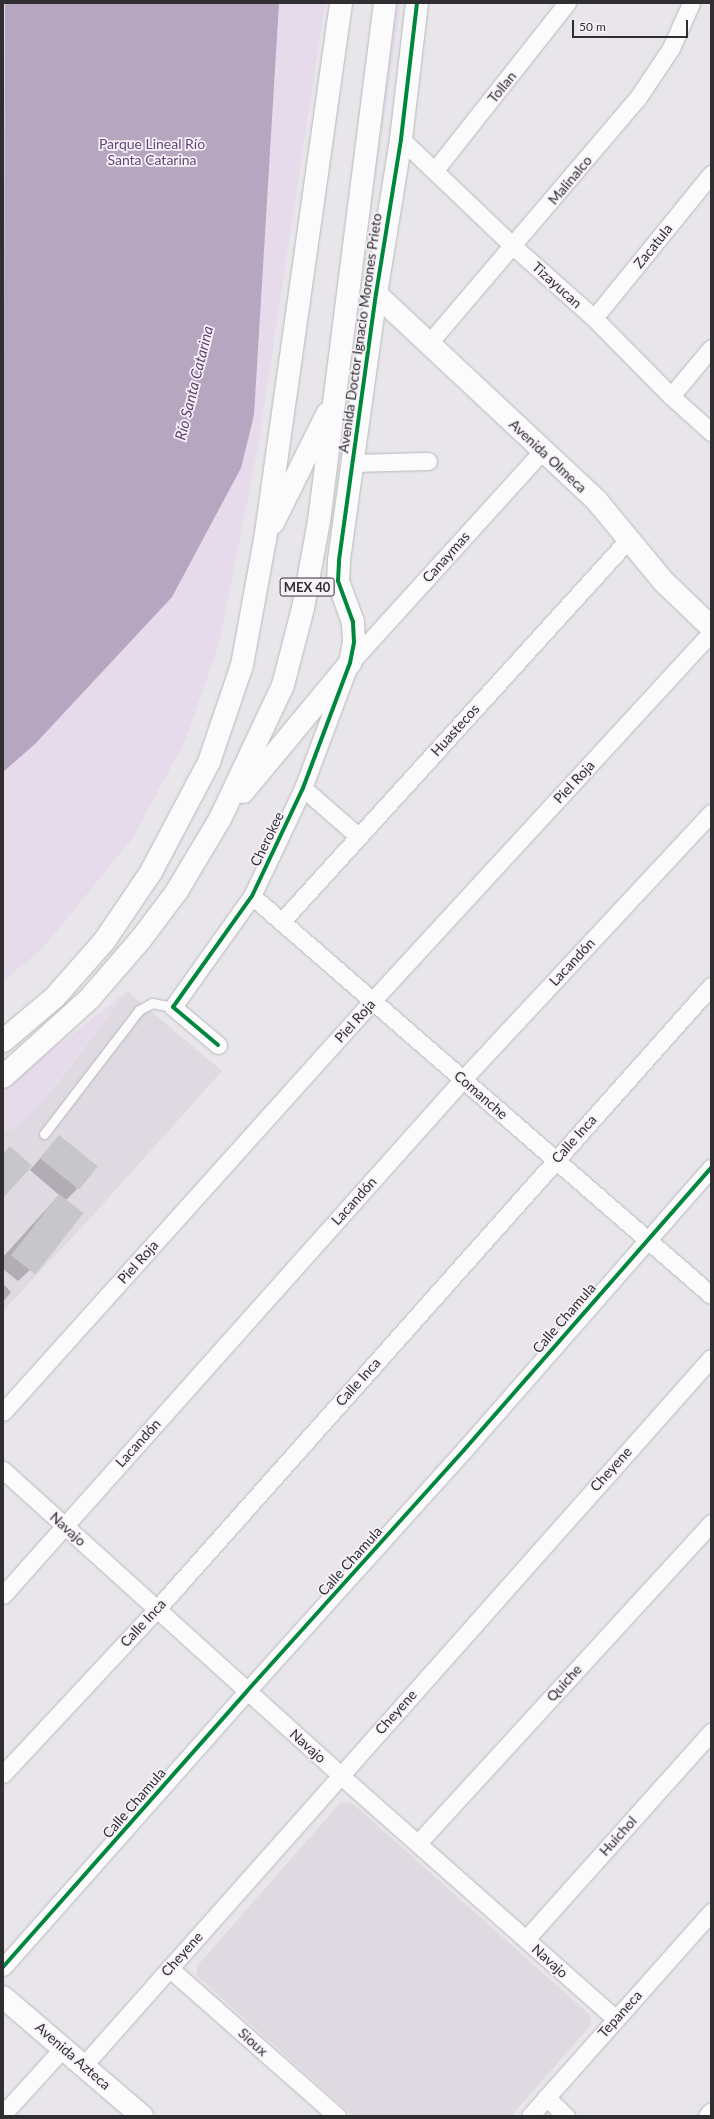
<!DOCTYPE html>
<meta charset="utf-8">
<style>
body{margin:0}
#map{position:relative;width:714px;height:2119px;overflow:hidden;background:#e8e6ea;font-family:Lato,sans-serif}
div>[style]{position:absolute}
.built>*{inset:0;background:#dfd9e2}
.green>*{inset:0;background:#e5dbeb}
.water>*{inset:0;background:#b6a6c0}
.shadow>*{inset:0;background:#0003}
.building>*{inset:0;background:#c7c6c8;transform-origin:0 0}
.roads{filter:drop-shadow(0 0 1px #b9b8bb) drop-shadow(0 0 1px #b9b8bb)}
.service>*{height:9px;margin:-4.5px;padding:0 4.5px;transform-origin:4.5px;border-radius:4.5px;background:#fcfbfc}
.minor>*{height:17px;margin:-8.5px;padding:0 8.5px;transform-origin:8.5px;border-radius:8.5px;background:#fcfbfc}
.tertiary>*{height:22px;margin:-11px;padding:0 11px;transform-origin:11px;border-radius:11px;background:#fcfbfc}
.secondary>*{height:22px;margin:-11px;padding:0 11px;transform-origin:11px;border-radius:11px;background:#fcfbfc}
.trunk>*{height:22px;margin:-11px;padding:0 11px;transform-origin:11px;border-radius:11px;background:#fcfbfc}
.cycleway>*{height:4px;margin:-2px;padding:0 2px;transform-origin:2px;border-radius:2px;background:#00873e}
span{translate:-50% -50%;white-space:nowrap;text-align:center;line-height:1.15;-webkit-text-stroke:3.5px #f6f2f8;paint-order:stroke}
.shield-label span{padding:1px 3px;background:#f6f2f8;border:1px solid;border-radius:3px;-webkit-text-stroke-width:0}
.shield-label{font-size:13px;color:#302e31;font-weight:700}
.street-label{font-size:14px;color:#302e31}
.park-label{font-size:14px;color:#654578}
.water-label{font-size:15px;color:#5e3e70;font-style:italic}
.frame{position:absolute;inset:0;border:4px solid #302e31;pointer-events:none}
.scale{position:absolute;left:572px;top:20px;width:116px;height:18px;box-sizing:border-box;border:2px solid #302e31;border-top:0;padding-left:5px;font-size:12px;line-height:14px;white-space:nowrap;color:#302e31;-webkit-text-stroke:3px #f6f2f8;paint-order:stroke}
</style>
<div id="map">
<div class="built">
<i style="clip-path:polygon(127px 991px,222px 1071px,95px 1213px,3px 1311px,3px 1131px,14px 1129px,55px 1086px)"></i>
<i style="clip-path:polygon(341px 1802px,352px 1803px,590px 2015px,591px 2025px,511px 2116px,353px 2116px,197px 1976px,197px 1966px)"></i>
</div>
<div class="green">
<i style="clip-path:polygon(3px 3px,325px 3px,258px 447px,219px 644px,185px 741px,132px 839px,42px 949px,3px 981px)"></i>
<i style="clip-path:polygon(397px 3px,401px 3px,373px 197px)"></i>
<i style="clip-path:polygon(127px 991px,34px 1112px,14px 1129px,3px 1131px,3px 1081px,76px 1032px)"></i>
</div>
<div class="water">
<i style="clip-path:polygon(5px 3px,279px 3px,254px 415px,241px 468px,172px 597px,35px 744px,3px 772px)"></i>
</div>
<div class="shadow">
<i style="clip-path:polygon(59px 1137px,77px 1189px,65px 1201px,30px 1270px,18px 1281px,3px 1269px,3px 1257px,59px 1195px,30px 1170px)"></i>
<i style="clip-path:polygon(3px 1284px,11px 1292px,3px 1302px)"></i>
</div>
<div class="building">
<i style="left:59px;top:1135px;width:50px;height:30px;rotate:39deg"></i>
<i style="clip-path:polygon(10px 1146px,32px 1166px,3px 1198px,3px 1154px)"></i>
<i style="left:59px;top:1194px;width:31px;height:78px;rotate:38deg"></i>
</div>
<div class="roads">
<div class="service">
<i style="left:44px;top:1134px;width:156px;rotate:-52.5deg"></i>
<i style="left:139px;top:1010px;width:15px;rotate:-28deg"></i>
<i style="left:152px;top:1003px;width:21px;rotate:11deg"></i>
</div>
<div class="minor">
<i style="left:401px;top:139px;width:155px;rotate:43.7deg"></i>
<i style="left:513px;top:246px;width:108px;rotate:41.6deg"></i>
<i style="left:594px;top:318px;width:110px;rotate:45.4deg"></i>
<i style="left:671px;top:396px;width:54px;rotate:42deg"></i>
<i style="left:435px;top:170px;width:213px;rotate:-51.7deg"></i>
<i style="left:594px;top:318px;width:186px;rotate:-50.9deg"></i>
<i style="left:429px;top:343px;width:321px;rotate:-49.6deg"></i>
<i style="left:637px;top:99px;width:61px;rotate:-56.3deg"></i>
<i style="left:671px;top:48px;width:49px;rotate:-66deg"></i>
<i style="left:671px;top:396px;width:62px;rotate:-50.2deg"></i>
<i style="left:352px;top:463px;width:76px;rotate:-1.5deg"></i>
<i style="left:303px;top:788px;width:73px;rotate:41.1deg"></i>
<i style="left:252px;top:896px;width:608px;rotate:41deg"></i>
<i style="left:282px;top:921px;width:515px;rotate:-47.76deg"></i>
<i style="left:218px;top:1045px;width:59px;rotate:-139.8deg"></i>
<i style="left:173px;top:1007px;width:136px;rotate:-54.6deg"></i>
<i style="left:252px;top:896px;width:119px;rotate:-64.7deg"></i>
<i style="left:303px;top:788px;width:134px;rotate:-69.4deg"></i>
<i style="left:350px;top:663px;width:286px;rotate:-47.8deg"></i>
<i style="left:3px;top:1412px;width:555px;rotate:-48.07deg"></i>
<i style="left:374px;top:999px;width:498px;rotate:-47.4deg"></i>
<i style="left:3px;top:1470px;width:455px;rotate:42.1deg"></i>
<i style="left:340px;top:1775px;width:368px;rotate:41.5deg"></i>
<i style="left:3px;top:1595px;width:691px;rotate:-48.28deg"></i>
<i style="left:463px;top:1079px;width:364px;rotate:-47deg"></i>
<i style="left:3px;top:1774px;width:224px;rotate:-47deg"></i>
<i style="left:156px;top:1610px;width:835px;rotate:-48.35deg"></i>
<i style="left:418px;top:1843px;width:434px;rotate:-47.5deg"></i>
<i style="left:526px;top:1939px;width:278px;rotate:-48.2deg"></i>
<i style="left:3px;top:1967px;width:368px;rotate:-48.5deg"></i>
<i style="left:247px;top:1691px;width:324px;rotate:-48deg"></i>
<i style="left:464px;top:1450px;width:375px;rotate:-48.8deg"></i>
<i style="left:169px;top:1968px;width:224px;rotate:41.4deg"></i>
<i style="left:83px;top:2066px;width:946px;rotate:-48.43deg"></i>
<i style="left:546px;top:2097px;width:28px;rotate:44deg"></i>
<i style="left:3px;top:2114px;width:91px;rotate:-47.7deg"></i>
<i style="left:530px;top:2116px;width:273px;rotate:-48.4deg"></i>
<i style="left:707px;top:2116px;width:6px;rotate:-51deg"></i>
</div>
<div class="tertiary">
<i style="left:376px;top:294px;width:303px;rotate:43.1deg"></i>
<i style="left:597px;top:501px;width:105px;rotate:50.4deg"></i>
<i style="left:664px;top:582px;width:65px;rotate:43.8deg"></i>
<i style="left:350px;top:663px;width:21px;rotate:-79deg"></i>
<i style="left:354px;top:642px;width:20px;rotate:-93deg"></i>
<i style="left:353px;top:622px;width:44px;rotate:-110.1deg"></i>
<i style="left:338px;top:581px;width:21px;rotate:-87deg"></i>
<i style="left:339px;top:560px;width:269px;rotate:-82.1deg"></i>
<i style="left:376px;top:294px;width:157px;rotate:-80.8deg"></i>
<i style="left:401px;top:139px;width:137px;rotate:-83.3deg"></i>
</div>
<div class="secondary">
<i style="left:3px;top:1997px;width:183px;rotate:40.6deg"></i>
</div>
<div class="trunk">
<i style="left:273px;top:523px;width:122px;rotate:-63.6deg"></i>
<i style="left:243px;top:792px;width:168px;rotate:-50.3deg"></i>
<i style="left:3px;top:1041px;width:68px;rotate:-40.2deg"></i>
<i style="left:55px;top:997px;width:76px;rotate:-48.7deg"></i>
<i style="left:105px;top:940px;width:82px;rotate:-55.9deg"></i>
<i style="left:151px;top:872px;width:124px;rotate:-62.2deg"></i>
<i style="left:209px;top:762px;width:102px;rotate:-71.2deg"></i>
<i style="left:242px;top:665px;width:127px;rotate:-79.6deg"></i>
<i style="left:265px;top:540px;width:542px;rotate:-81.94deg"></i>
<i style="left:3px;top:1077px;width:118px;rotate:-42.2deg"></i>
<i style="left:90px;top:998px;width:78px;rotate:-49.2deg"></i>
<i style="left:141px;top:939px;width:60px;rotate:-53.1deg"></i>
<i style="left:177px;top:891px;width:84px;rotate:-59.2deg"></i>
<i style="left:220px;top:819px;width:148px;rotate:-64.8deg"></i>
<i style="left:283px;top:685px;width:80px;rotate:-75.4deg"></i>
<i style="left:303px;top:608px;width:88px;rotate:-79.6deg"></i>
<i style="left:319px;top:521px;width:522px;rotate:-82.74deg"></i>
</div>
</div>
<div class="cycleway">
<i style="left:218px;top:1045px;width:59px;rotate:-139.8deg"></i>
<i style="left:173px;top:1007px;width:136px;rotate:-54.6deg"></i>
<i style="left:252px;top:896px;width:119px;rotate:-64.7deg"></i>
<i style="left:303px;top:788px;width:134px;rotate:-69.4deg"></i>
<i style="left:350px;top:663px;width:21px;rotate:-79deg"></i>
<i style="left:354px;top:642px;width:20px;rotate:-93deg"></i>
<i style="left:353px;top:622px;width:44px;rotate:-110.1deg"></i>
<i style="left:338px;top:581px;width:21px;rotate:-87deg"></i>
<i style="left:339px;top:560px;width:269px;rotate:-82.1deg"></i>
<i style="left:376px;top:294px;width:157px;rotate:-80.8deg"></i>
<i style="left:401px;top:139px;width:137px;rotate:-83.3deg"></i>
<i style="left:3px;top:1967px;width:368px;rotate:-48.5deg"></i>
<i style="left:247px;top:1691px;width:324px;rotate:-48deg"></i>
<i style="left:464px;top:1450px;width:375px;rotate:-48.8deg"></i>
</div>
<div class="shield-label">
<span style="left:307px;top:587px">MEX 40</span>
</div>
<div class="street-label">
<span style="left:502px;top:87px;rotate:-51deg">Tollan</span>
<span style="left:570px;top:180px;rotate:-50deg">Malinalco</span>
<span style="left:653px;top:246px;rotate:-51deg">Zacatula</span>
<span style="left:557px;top:285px;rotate:42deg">Tizayucan</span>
<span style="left:360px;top:333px;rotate:-82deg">Avenida Doctor Ignacio Morones Prieto</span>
<span style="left:548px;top:456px;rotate:43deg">Avenida Olmeca</span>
<span style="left:446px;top:557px;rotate:-48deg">Canaymas</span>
<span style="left:455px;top:730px;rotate:-48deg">Huastecos</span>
<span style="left:574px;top:782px;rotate:-47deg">Piel Roja</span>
<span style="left:267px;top:839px;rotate:-64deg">Cherokee</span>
<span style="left:572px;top:962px;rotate:-47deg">Lacandón</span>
<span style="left:355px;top:1021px;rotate:-48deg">Piel Roja</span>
<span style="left:481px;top:1095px;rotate:41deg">Comanche</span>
<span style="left:574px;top:1139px;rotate:-48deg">Calle Inca</span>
<span style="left:354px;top:1201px;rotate:-48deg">Lacandón</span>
<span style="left:138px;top:1262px;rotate:-48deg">Piel Roja</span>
<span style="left:564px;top:1318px;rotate:-49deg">Calle Chamula</span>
<span style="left:358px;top:1382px;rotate:-48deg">Calle Inca</span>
<span style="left:138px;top:1443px;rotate:-48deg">Lacandón</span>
<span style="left:611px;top:1469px;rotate:-48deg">Cheyene</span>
<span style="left:68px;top:1529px;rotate:42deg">Navajo</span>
<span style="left:350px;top:1561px;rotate:-48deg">Calle Chamula</span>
<span style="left:143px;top:1623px;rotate:-47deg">Calle Inca</span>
<span style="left:564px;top:1683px;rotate:-48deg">Quiche</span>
<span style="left:396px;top:1712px;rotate:-48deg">Cheyene</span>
<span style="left:308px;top:1746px;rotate:42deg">Navajo</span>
<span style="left:134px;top:1803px;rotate:-49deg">Calle Chamula</span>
<span style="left:618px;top:1836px;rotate:-48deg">Huichol</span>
<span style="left:182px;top:1954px;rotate:-48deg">Cheyene</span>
<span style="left:550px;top:1961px;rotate:42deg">Navajo</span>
<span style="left:620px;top:2014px;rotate:-48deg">Tepaneca</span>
<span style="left:253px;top:2042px;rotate:42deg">Sioux</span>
<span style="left:73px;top:2056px;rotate:41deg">Avenida Azteca</span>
</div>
<div class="park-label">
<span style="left:152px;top:152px">Parque Lineal Río<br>Santa Catarina</span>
</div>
<div class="water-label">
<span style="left:194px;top:383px;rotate:-76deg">Río Santa Catarina</span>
</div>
<div class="frame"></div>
<div class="scale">50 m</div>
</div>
